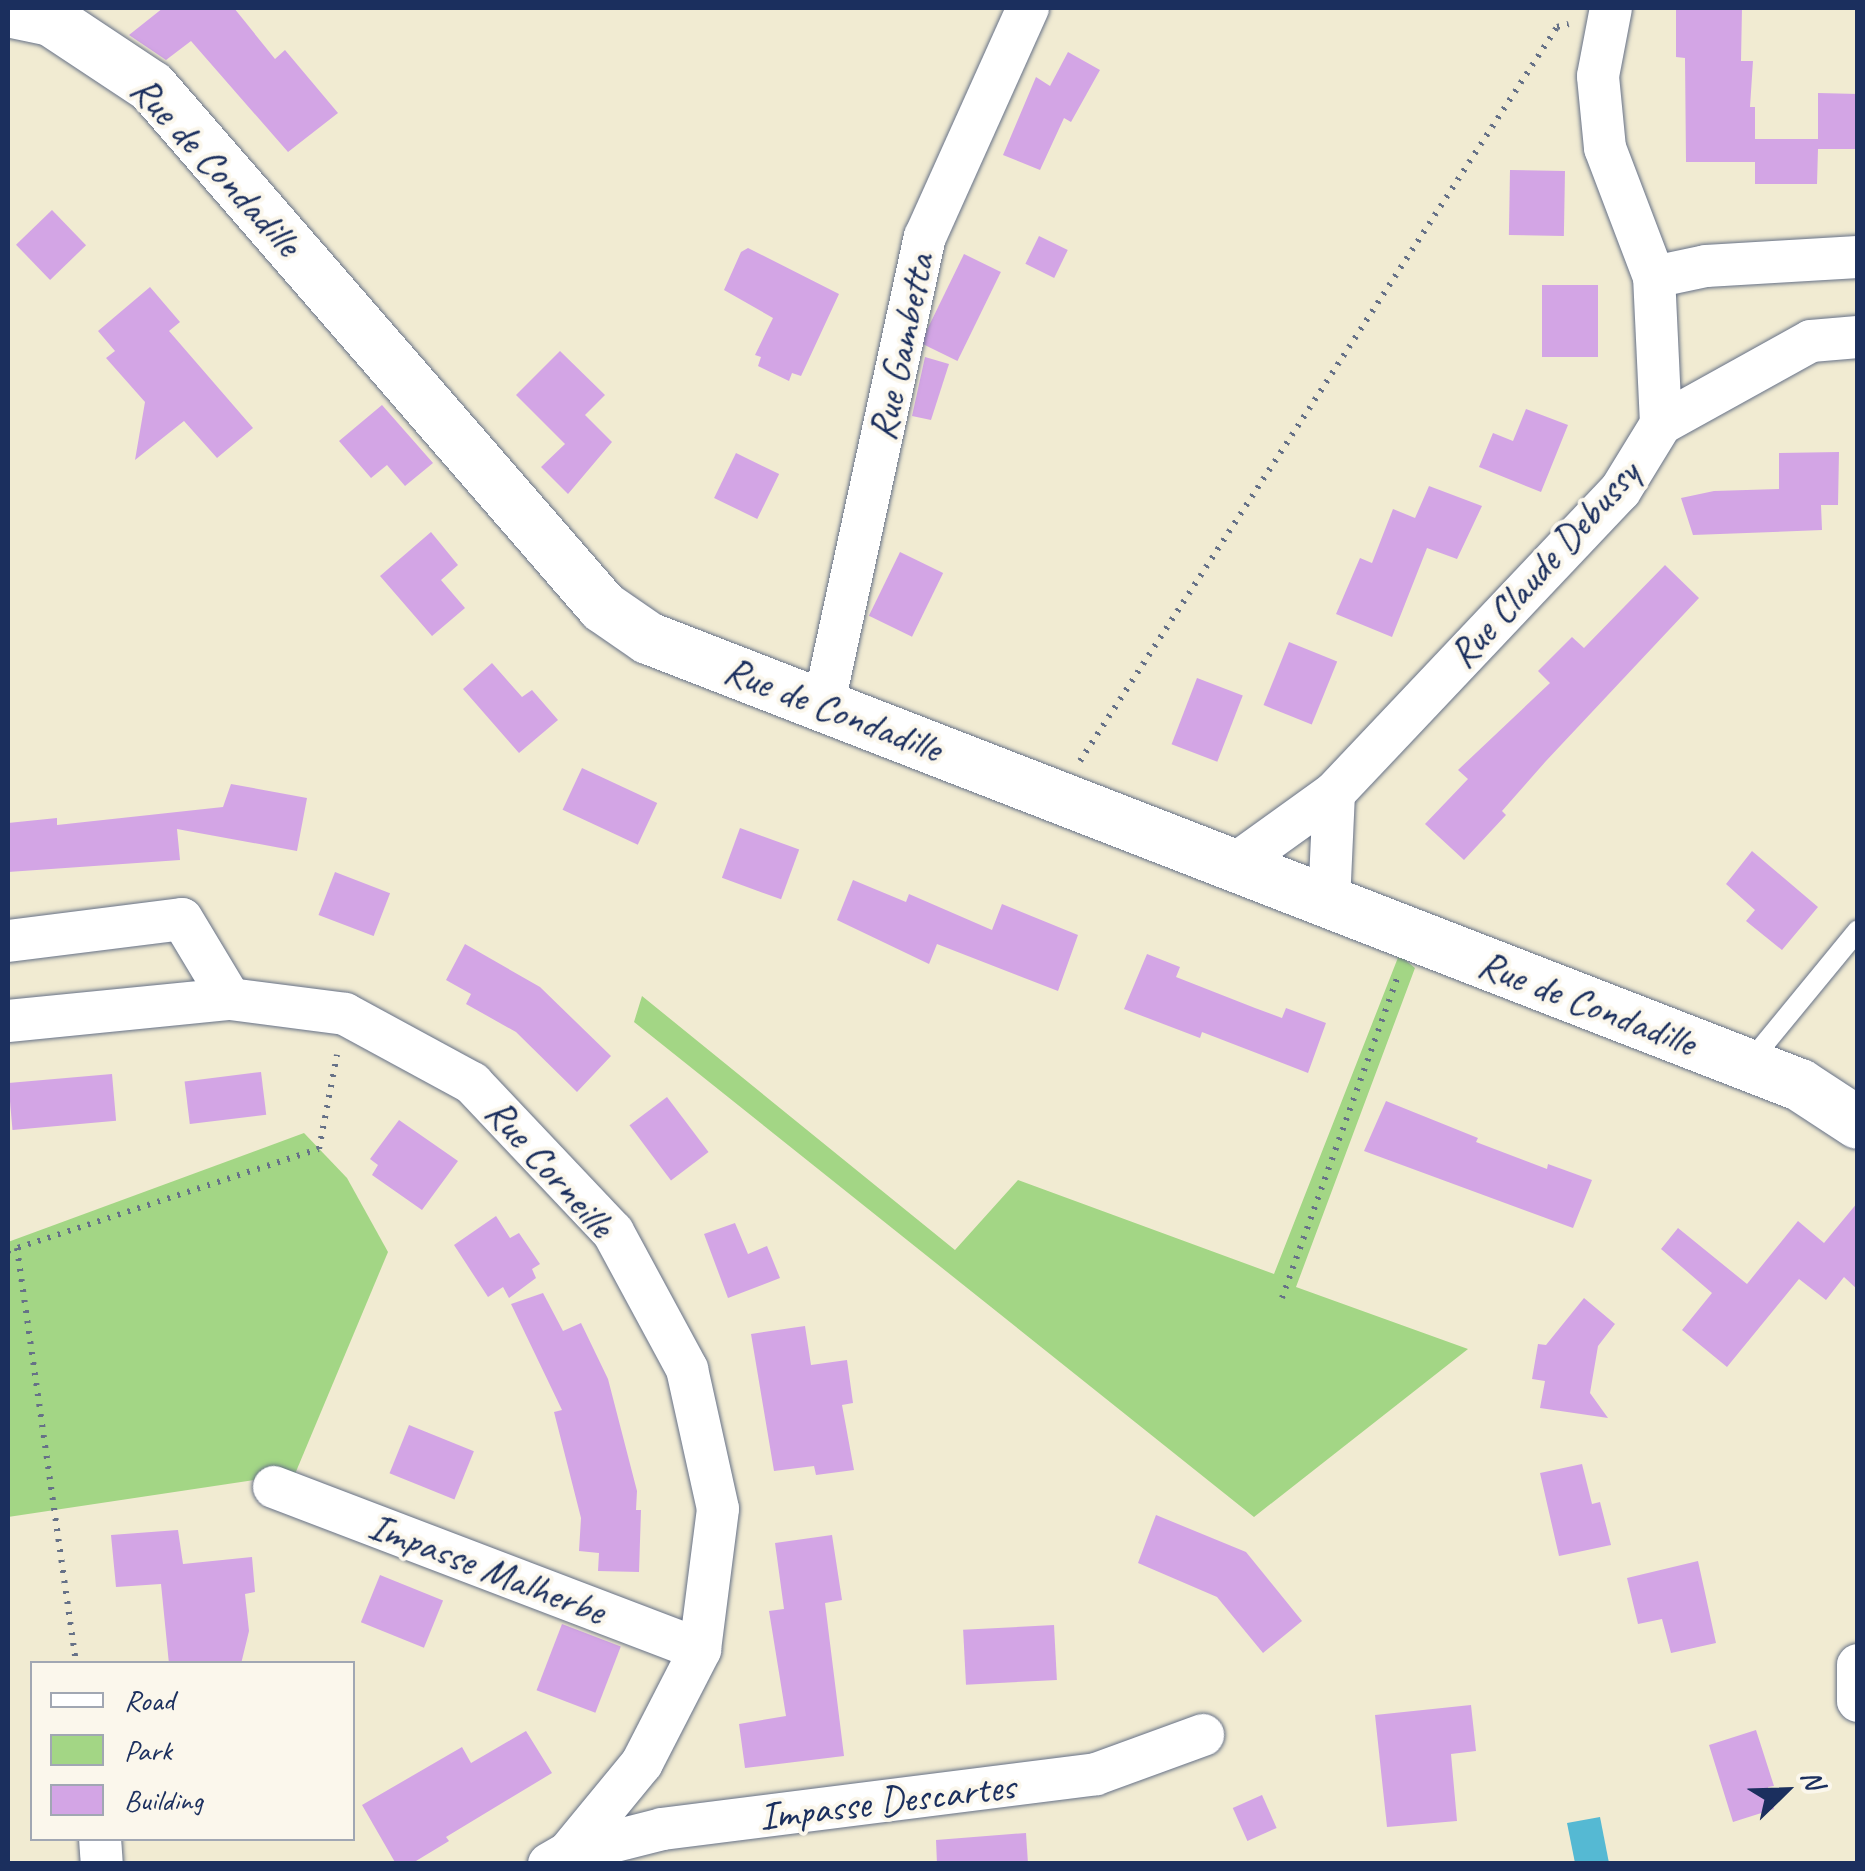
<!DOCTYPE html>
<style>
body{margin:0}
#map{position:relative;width:1865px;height:1871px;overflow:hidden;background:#f1ebd2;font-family:Caveat,sans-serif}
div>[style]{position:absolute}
.green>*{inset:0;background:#a3d685}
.water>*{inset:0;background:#55b9d3}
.building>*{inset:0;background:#d3a5e5;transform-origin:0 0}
.path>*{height:6px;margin-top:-3px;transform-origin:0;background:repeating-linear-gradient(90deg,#667187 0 2.5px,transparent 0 10.5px)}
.roads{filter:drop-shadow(0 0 2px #667187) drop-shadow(0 0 2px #667187)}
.service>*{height:20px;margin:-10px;padding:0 10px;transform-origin:10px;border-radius:10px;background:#fff}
.minor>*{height:42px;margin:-21px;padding:0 21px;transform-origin:21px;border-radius:21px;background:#fff}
.tertiary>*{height:52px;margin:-26px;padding:0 26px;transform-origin:26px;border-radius:26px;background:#fff}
span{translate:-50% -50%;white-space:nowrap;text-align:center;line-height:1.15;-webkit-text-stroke:8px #fbf7ec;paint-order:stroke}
.street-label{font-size:40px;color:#1b2f5e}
.frame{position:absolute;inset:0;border:10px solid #1b2f5e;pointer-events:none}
.legend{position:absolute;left:30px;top:1661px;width:325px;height:180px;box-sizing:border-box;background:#fbf7ec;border:2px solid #a1a7b3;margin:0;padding:12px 18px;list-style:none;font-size:30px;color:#1b2f5e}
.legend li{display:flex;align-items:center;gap:20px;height:50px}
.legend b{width:50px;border:2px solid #a1a7b3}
.north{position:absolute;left:1735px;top:1741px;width:100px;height:100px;-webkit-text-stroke:8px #fbf7ec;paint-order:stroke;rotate:67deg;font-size:28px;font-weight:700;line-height:40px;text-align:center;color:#1b2f5e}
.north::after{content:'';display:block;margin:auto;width:35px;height:45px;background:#1b2f5e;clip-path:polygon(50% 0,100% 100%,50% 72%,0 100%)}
</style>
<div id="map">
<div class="green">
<i style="clip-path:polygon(1399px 955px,1415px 968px,1296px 1287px,1468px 1349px,1254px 1517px,634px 1022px,642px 996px,955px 1250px,1018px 1180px,1274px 1274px)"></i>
<i style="clip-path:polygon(304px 1133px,347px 1178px,388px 1252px,295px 1474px,8px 1517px,8px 1242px)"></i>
</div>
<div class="water">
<i style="clip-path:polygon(1600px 1817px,1609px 1863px,1575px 1863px,1567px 1823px)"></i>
</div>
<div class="building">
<i style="clip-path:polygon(163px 8px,234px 8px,275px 59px,285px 50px,338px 113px,288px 152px,191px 41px,166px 60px,129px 35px)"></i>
<i style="clip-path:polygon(1676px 8px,1742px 8px,1741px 61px,1753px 61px,1750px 107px,1755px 107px,1755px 139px,1818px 139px,1818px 93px,1858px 94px,1858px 149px,1818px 149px,1817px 184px,1755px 184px,1755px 158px,1755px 162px,1686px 162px,1685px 58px,1676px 57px)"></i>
<i style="clip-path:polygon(1068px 52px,1100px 70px,1071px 122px,1064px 118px,1040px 170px,1003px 155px,1036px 77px,1050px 86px)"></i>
<i style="left:1565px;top:171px;width:65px;height:55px;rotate:91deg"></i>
<i style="left:52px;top:210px;width:49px;height:50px;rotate:46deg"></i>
<i style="left:1039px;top:236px;width:32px;height:31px;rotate:26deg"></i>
<i style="clip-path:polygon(748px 248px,839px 294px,801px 376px,792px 373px,789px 381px,758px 366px,761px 357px,755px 355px,773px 318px,724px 290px,741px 252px)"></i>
<i style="left:964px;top:254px;width:41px;height:99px;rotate:26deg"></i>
<i style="left:1542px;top:285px;width:56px;height:72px"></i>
<i style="clip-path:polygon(150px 287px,180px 322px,169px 331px,253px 428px,217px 458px,184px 421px,135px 460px,145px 402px,106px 358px,115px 351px,98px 331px)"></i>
<i style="clip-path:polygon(560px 351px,605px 395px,585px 415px,612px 442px,568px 494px,541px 467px,565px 444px,516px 395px)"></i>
<i style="clip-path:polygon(925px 357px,949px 364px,931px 420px,912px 416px)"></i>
<i style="clip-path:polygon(382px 405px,433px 463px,405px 486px,387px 465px,371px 478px,339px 441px)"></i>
<i style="clip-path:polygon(1526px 409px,1568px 425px,1541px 492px,1479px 467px,1493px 433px,1513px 441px)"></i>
<i style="clip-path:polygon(1839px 452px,1838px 505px,1821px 505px,1822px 530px,1693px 535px,1681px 498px,1714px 491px,1779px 489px,1779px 453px)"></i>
<i style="left:736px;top:453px;width:48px;height:50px;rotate:26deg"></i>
<i style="clip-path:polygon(1429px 486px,1482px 506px,1457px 559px,1427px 548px,1392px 637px,1336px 614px,1360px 558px,1372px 563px,1393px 509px,1415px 518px)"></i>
<i style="clip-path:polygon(431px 532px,458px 565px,441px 580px,465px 608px,432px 636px,380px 576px)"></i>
<i style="left:900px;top:552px;width:48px;height:71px;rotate:26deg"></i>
<i style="clip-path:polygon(1665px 565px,1699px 598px,1546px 761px,1502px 811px,1506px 815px,1464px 860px,1425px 824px,1468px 779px,1458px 770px,1550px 683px,1538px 671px,1572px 637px,1584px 648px)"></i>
<i style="left:1289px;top:642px;width:52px;height:68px;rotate:22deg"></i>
<i style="clip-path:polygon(492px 663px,522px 697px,532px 690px,558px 720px,519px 753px,463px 689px)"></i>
<i style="left:1197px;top:678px;width:49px;height:71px;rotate:21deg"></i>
<i style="left:582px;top:768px;width:83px;height:46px;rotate:25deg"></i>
<i style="clip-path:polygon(231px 784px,307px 798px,297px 851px,177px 829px,180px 860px,8px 872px,8px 823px,57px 818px,57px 825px,223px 807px)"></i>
<i style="left:740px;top:828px;width:63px;height:53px;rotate:20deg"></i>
<i style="clip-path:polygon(1752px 851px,1818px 907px,1782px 950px,1746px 921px,1755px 910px,1726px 884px)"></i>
<i style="left:335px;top:872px;width:59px;height:46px;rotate:21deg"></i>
<i style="clip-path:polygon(853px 880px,906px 902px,909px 894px,992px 930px,1002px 904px,1078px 935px,1058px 991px,937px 944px,929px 964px,837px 920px)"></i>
<i style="clip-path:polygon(465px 944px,540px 987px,611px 1056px,577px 1092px,516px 1032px,466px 1004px,471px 994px,446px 980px)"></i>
<i style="clip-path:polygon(1147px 954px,1180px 967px,1176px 977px,1255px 1008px,1282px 1018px,1286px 1008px,1326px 1023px,1308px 1073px,1202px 1032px,1200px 1038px,1124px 1009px)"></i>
<i style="left:261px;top:1072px;width:43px;height:77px;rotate:83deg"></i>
<i style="left:112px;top:1074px;width:47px;height:104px;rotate:85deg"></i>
<i style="left:667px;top:1097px;width:69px;height:47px;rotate:53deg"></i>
<i style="clip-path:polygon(1386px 1101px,1478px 1138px,1476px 1142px,1547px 1169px,1548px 1164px,1592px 1180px,1573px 1228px,1364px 1151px)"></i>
<i style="clip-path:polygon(399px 1120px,458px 1161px,422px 1210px,372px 1175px,378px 1165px,370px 1159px)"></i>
<i style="clip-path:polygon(1858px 1202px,1858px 1290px,1844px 1277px,1826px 1300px,1799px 1279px,1727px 1367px,1682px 1330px,1712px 1293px,1661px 1249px,1678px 1228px,1747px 1284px,1798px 1221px,1824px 1243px)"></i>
<i style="clip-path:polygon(496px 1216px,510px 1238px,519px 1233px,540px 1264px,532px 1269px,536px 1278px,509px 1298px,503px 1287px,488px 1297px,454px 1245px)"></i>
<i style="clip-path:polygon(735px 1223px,748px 1254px,767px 1246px,780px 1278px,728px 1298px,704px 1234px)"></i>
<i style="clip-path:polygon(543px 1293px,563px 1331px,581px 1323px,608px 1379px,637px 1491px,636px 1510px,641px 1510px,639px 1572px,598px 1571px,599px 1553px,579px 1551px,581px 1518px,554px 1412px,562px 1410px,511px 1304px)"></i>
<i style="clip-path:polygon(1584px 1298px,1615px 1324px,1598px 1346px,1590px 1393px,1608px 1418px,1540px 1408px,1545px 1381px,1532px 1379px,1538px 1344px,1546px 1345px)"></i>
<i style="clip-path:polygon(805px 1326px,811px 1365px,847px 1360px,853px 1403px,842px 1405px,854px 1470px,816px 1475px,814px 1466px,774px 1471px,751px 1334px)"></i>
<i style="left:409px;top:1425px;width:70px;height:52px;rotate:22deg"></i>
<i style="clip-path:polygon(1582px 1464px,1592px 1504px,1600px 1502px,1611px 1545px,1559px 1556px,1540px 1473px)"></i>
<i style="clip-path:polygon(1156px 1515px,1246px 1552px,1302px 1621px,1263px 1653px,1217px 1597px,1138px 1563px)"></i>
<i style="clip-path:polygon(178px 1530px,183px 1564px,252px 1557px,255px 1592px,245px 1594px,249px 1631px,241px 1664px,169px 1664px,161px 1584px,116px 1587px,111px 1535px)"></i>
<i style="clip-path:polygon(832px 1535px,842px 1600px,825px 1603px,844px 1756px,745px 1768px,739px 1724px,786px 1716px,769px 1611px,784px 1609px,775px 1543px)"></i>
<i style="clip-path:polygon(1698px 1561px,1716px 1643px,1671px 1653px,1662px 1619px,1638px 1624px,1627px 1578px)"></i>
<i style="left:380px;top:1575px;width:68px;height:51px;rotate:22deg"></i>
<i style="left:562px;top:1624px;width:63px;height:71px;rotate:21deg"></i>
<i style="left:1054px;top:1625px;width:55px;height:91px;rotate:87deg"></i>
<i style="clip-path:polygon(1471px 1705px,1476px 1751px,1451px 1754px,1457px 1821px,1387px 1827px,1375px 1715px)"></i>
<i style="clip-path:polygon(1756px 1730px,1774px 1786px,1768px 1787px,1774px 1809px,1733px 1822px,1709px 1745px)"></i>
<i style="clip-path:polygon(526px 1731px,552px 1773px,446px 1837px,449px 1841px,411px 1864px,396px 1864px,362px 1805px,462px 1747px,471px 1763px)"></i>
<i style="left:1262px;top:1795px;width:36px;height:32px;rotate:66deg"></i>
<i style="clip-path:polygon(1026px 1833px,1028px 1864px,937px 1864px,936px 1840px)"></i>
</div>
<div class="path">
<i style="left:1080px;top:761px;width:875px;rotate:-56.98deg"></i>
<i style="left:1557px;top:27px;width:12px;rotate:-14deg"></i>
<i style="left:17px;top:1248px;width:420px;rotate:81.9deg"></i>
<i style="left:8px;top:1251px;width:327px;rotate:-18.2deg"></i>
<i style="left:319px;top:1149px;width:96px;rotate:-79.2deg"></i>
<i style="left:1282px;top:1298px;width:343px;rotate:-70.2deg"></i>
</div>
<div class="roads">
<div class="service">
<i style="left:1748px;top:1064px;width:173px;rotate:-50.6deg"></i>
</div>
<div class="minor">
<i style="left:1654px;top:277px;width:53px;rotate:-11.9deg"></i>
<i style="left:1706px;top:266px;width:152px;rotate:-3.4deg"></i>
<i style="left:1661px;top:424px;width:171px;rotate:-29deg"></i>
<i style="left:1811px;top:341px;width:47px;rotate:-4.9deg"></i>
<i style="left:824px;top:703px;width:477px;rotate:-77.8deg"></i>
<i style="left:925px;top:237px;width:251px;rotate:-65.8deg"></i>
<i style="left:1334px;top:793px;width:416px;rotate:-46.6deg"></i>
<i style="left:1620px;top:491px;width:79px;rotate:-58.5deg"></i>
<i style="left:1661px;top:424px;width:147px;rotate:-92.7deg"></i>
<i style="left:1654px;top:277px;width:138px;rotate:-110.8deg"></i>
<i style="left:1605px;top:148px;width:72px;rotate:-95.6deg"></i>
<i style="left:1598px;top:76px;width:69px;rotate:-79.2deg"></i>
<i style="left:1231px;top:867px;width:127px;rotate:-35.7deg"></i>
<i style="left:1334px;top:793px;width:112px;rotate:92.6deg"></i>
<i style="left:8px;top:941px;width:175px;rotate:-7.2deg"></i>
<i style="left:182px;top:919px;width:93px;rotate:59deg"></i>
<i style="left:8px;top:1021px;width:223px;rotate:-5.7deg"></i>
<i style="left:230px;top:999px;width:116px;rotate:7.4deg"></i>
<i style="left:345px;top:1014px;width:145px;rotate:28.5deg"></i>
<i style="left:472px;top:1083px;width:205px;rotate:46.6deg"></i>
<i style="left:613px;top:1232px;width:156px;rotate:61.6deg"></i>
<i style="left:687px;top:1369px;width:143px;rotate:77.5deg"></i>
<i style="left:718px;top:1509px;width:142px;rotate:97.3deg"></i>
<i style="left:700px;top:1650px;width:127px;rotate:117.2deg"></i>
<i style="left:642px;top:1763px;width:117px;rotate:129.4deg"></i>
<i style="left:568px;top:1853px;width:22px;rotate:150deg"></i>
<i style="left:274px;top:1487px;width:456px;rotate:20.9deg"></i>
<i style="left:1858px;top:1665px;width:36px;rotate:90deg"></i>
<i style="left:100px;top:1838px;width:26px;rotate:86deg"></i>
<i style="left:568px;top:1853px;width:97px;rotate:-14.3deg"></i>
<i style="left:662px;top:1829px;width:437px;rotate:-7.2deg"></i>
<i style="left:1096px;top:1774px;width:114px;rotate:-20deg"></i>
</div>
<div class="tertiary">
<i style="left:8px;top:11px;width:44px;rotate:11.8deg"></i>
<i style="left:51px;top:20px;width:121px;rotate:33.6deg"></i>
<i style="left:152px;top:87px;width:688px;rotate:49.06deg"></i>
<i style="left:603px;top:607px;width:55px;rotate:34.6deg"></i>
<i style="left:648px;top:638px;width:1236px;rotate:21.21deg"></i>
<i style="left:1800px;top:1085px;width:69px;rotate:33.2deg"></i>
</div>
</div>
<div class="street-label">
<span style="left:216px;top:166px;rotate:47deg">Rue de Condadille</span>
<span style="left:901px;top:347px;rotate:-78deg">Rue Gambetta</span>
<span style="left:1544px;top:564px;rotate:-48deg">Rue Claude Debussy</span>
<span style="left:833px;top:709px;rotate:21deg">Rue de Condadille</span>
<span style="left:1587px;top:1003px;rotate:21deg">Rue de Condadille</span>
<span style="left:550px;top:1168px;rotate:48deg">Rue Corneille</span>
<span style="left:487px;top:1568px;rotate:21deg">Impasse Malherbe</span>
<span style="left:887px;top:1801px;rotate:-7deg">Impasse Descartes</span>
</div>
<div class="frame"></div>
<ul class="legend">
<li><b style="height:12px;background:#fff"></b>Road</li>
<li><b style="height:28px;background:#a3d685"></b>Park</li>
<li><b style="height:28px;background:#d3a5e5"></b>Building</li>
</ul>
<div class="north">N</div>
</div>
